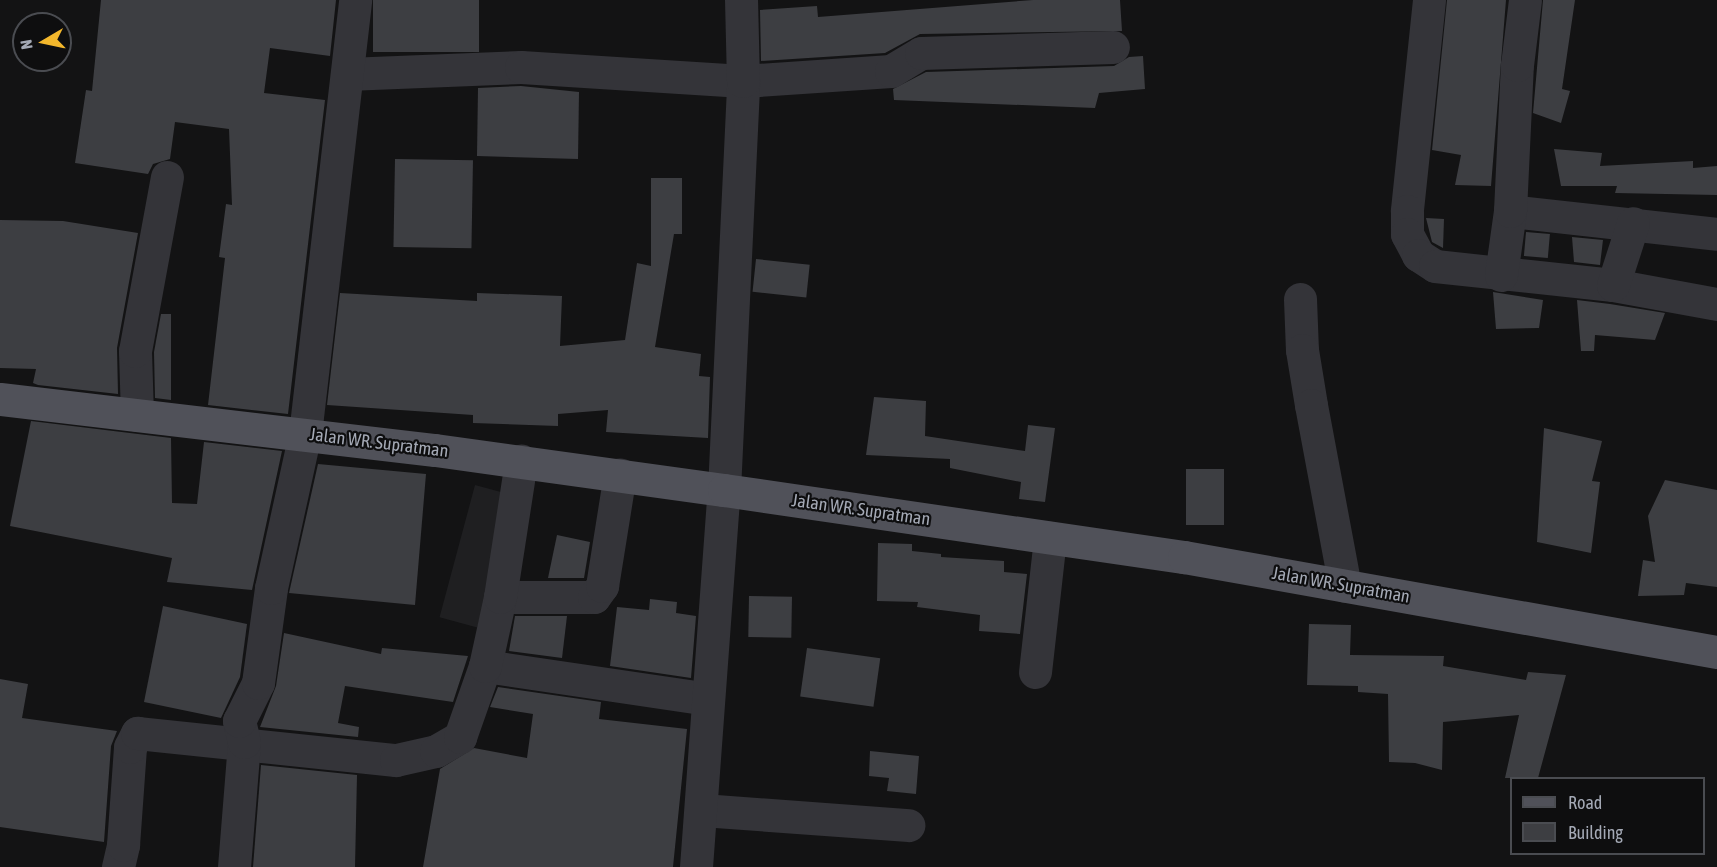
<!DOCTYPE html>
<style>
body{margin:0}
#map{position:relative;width:1717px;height:867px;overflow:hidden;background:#131314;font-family:"Asap Condensed",sans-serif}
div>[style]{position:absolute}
.built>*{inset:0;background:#1f1f21;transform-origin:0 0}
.building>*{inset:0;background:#3d3e42;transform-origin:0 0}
.minor>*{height:33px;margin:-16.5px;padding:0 16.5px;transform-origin:16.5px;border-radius:16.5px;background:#343439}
.primary>*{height:33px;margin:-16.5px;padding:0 16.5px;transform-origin:16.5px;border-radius:16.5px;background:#505159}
span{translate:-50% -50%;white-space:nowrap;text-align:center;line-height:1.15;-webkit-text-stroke:4.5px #0e0e0f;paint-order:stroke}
.street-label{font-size:18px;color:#a4a9b5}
.legend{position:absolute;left:1510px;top:777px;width:195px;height:78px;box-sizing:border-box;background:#0e0e0f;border:2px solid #4a4c51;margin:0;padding:8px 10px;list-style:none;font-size:18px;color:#a4a9b5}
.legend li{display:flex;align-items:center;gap:12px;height:30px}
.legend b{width:30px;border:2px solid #4a4c51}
.north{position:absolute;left:12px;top:12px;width:60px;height:60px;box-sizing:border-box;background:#0e0e0f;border:2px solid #4a4c51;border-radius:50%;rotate:261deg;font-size:16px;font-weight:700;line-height:24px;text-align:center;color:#a4a9b5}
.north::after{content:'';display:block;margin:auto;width:21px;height:27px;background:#f3b72c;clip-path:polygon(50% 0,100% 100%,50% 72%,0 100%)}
</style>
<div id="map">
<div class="built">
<i style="left:475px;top:485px;width:39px;height:137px;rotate:15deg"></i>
</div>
<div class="building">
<i style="clip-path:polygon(101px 0,336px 0,330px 56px,270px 48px,264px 93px,325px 100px,288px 414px,208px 405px,225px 258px,219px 257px,226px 204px,232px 205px,229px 129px,175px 122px,170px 159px,153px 164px,148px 174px,75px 163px,86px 90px,92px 91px)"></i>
<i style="left:373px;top:0;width:106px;height:52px"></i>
<i style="clip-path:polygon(1033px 0,1120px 0,1122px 31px,920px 34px,885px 53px,761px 61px,760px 10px,817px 6px,818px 17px)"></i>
<i style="clip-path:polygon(1447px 0,1506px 0,1491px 186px,1455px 185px,1461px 155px,1432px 150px)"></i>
<i style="clip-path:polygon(1543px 0,1575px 0,1562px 89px,1570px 91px,1561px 123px,1533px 113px)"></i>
<i style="clip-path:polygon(1143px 56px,1145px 89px,1099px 93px,1095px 108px,894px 100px,893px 89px,926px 72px,1114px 66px,1129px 57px)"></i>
<i style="clip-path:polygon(521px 86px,579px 92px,578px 159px,477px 156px,478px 88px)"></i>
<i style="clip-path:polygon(1554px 149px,1602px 153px,1600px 166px,1693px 161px,1693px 168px,1717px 166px,1717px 195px,1615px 193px,1617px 186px,1561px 186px)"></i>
<i style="left:395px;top:159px;width:78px;height:88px;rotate:1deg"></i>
<i style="clip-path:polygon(651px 178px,682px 178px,682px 234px,674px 234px,655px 347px,701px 354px,699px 376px,710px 377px,708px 438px,606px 432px,608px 410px,558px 414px,558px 426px,473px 423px,473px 415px,327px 405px,340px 293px,477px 301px,477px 293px,562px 296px,560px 346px,625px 340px,637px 263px,651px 266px)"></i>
<i style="clip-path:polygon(1426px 218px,1444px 219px,1443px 248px,1432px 242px)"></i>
<i style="clip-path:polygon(0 220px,63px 221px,138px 233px,117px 348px,118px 394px,38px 385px,33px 383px,36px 369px,0 368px)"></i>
<i style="left:1526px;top:232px;width:24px;height:24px;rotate:5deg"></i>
<i style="clip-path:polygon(1572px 237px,1603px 240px,1600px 265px,1574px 262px)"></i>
<i style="left:756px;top:259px;width:54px;height:33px;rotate:6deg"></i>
<i style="clip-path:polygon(1493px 292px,1543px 300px,1539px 328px,1496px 329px)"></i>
<i style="clip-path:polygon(1577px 300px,1610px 304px,1665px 313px,1655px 340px,1595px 335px,1594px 351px,1581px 351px)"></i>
<i style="clip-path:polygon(161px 314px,171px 314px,171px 400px,155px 398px,154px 352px)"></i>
<i style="clip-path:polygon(874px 397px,926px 401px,925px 436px,1025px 451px,1028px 425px,1055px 428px,1045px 502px,1019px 499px,1021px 482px,950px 468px,950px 459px,866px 455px)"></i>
<i style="clip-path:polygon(31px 421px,171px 438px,172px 503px,197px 504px,204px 442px,282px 451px,252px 590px,167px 582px,172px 558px,10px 526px)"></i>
<i style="clip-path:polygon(1544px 428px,1602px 441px,1592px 481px,1600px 482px,1591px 553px,1537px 542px)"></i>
<i style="clip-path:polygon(318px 464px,426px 474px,415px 605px,289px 593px)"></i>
<i style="left:1224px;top:469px;width:56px;height:38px;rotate:90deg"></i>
<i style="clip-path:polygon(1665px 480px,1717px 490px,1717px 587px,1686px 583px,1684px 595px,1638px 596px,1643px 560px,1655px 562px,1648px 516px)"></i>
<i style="clip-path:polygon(557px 535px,590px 542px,584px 578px,548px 578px)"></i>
<i style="clip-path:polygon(878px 543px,912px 544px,912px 551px,941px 554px,941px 557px,1004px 561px,1004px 572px,1027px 574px,1020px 634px,979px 631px,980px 615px,917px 607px,918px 602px,877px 601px)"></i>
<i style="left:749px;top:596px;width:43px;height:41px;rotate:1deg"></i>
<i style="clip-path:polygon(650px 599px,677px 602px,676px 613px,696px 616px,691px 678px,610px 666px,617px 607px,649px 610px)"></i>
<i style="clip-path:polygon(163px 606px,247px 624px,240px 677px,221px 718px,144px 702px)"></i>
<i style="clip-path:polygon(515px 616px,567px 616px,562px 658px,509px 651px)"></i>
<i style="clip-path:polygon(1309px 624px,1351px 625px,1350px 655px,1444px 656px,1443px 666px,1526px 680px,1528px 672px,1566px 675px,1538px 778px,1505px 778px,1519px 715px,1443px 722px,1442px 770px,1415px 763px,1389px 762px,1388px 694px,1358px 692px,1358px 686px,1307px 685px)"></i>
<i style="clip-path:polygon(284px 633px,381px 654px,382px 648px,468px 656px,453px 702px,345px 686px,338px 723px,359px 727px,358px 737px,260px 727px,276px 686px)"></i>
<i style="left:807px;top:648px;width:74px;height:49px;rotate:8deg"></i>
<i style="clip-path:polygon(0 679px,28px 684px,22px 718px,117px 731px,111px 746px,104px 842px,0 827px)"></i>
<i style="clip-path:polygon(498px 687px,601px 702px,599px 719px,687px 729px,673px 867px,423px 867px,440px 769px,474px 748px,527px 758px,533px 714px,490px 707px)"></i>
<i style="clip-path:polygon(870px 751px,919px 756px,916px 794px,887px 791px,889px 778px,869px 776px)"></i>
<i style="clip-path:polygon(261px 765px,357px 775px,355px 867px,253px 867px)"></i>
</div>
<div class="minor">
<i style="left:1429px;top:0;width:212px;rotate:96deg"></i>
<i style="left:1407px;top:211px;width:23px;rotate:90deg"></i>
<i style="left:1407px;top:234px;width:24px;rotate:62deg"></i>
<i style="left:1418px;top:255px;width:20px;rotate:33deg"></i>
<i style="left:1435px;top:266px;width:179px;rotate:6.1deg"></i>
<i style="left:1613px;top:285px;width:106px;rotate:10.4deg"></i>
<i style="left:347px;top:74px;width:174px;rotate:-2.3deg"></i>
<i style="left:521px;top:67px;width:222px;rotate:3.6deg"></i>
<i style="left:743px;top:81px;width:148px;rotate:-3.9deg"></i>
<i style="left:891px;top:71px;width:35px;rotate:-31deg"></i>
<i style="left:921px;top:53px;width:192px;rotate:-1.8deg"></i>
<i style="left:1510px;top:211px;width:208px;rotate:6.3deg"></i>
<i style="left:1501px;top:275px;width:65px;rotate:-82deg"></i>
<i style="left:1510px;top:211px;width:146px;rotate:-87.3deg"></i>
<i style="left:1517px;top:65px;width:65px;rotate:-83deg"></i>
<i style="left:1613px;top:285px;width:65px;rotate:-72.1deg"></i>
<i style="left:1300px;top:299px;width:51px;rotate:87.8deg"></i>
<i style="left:1302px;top:350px;width:56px;rotate:80.7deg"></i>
<i style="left:1311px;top:405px;width:184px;rotate:79.4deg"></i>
<i style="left:137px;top:415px;width:64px;rotate:-91.8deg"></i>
<i style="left:135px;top:351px;width:177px;rotate:-79.6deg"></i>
<i style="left:500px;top:597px;width:94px"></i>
<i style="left:594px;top:597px;width:14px;rotate:-54deg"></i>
<i style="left:602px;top:586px;width:113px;rotate:-80.9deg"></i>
<i style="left:485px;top:666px;width:225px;rotate:8.4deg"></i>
<i style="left:1035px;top:672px;width:135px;rotate:-83.6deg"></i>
<i style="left:702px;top:810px;width:207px;rotate:4.2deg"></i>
<i style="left:118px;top:867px;width:23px;rotate:-77deg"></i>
<i style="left:123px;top:845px;width:98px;rotate:-85.9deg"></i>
<i style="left:130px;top:747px;width:16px;rotate:-63deg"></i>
<i style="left:137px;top:733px;width:260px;rotate:6deg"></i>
<i style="left:396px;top:760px;width:41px;rotate:-12.7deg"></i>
<i style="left:436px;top:751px;width:28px;rotate:-30deg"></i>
<i style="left:460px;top:737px;width:75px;rotate:-70.6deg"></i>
<i style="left:485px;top:666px;width:71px;rotate:-77.7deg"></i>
<i style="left:500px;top:597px;width:138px;rotate:-81.2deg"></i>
<i style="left:234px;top:867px;width:125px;rotate:-85.4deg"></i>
<i style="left:244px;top:742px;width:22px;rotate:-103deg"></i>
<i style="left:239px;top:721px;width:42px;rotate:-63.4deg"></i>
<i style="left:258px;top:683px;width:96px;rotate:-82.2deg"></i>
<i style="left:271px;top:588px;width:158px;rotate:-77.6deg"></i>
<i style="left:305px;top:434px;width:437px;rotate:-83.4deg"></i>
<i style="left:696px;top:867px;width:378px;rotate:-85.8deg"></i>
<i style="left:724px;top:490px;width:409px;rotate:-87.3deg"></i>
<i style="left:743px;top:81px;width:81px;rotate:-91.4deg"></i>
</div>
<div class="primary">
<i style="left:0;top:399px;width:438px;rotate:6.7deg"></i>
<i style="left:435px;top:450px;width:292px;rotate:7.9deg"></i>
<i style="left:724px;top:490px;width:465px;rotate:8.3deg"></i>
<i style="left:1184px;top:557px;width:541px;rotate:10.11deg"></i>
</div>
<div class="street-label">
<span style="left:379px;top:443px;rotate:7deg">Jalan WR. Supratman</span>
<span style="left:861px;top:510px;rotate:8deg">Jalan WR. Supratman</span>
<span style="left:1341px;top:585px;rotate:10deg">Jalan WR. Supratman</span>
</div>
<ul class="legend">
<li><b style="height:8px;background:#505159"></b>Road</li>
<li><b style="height:16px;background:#3d3e42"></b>Building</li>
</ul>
<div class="north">N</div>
</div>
